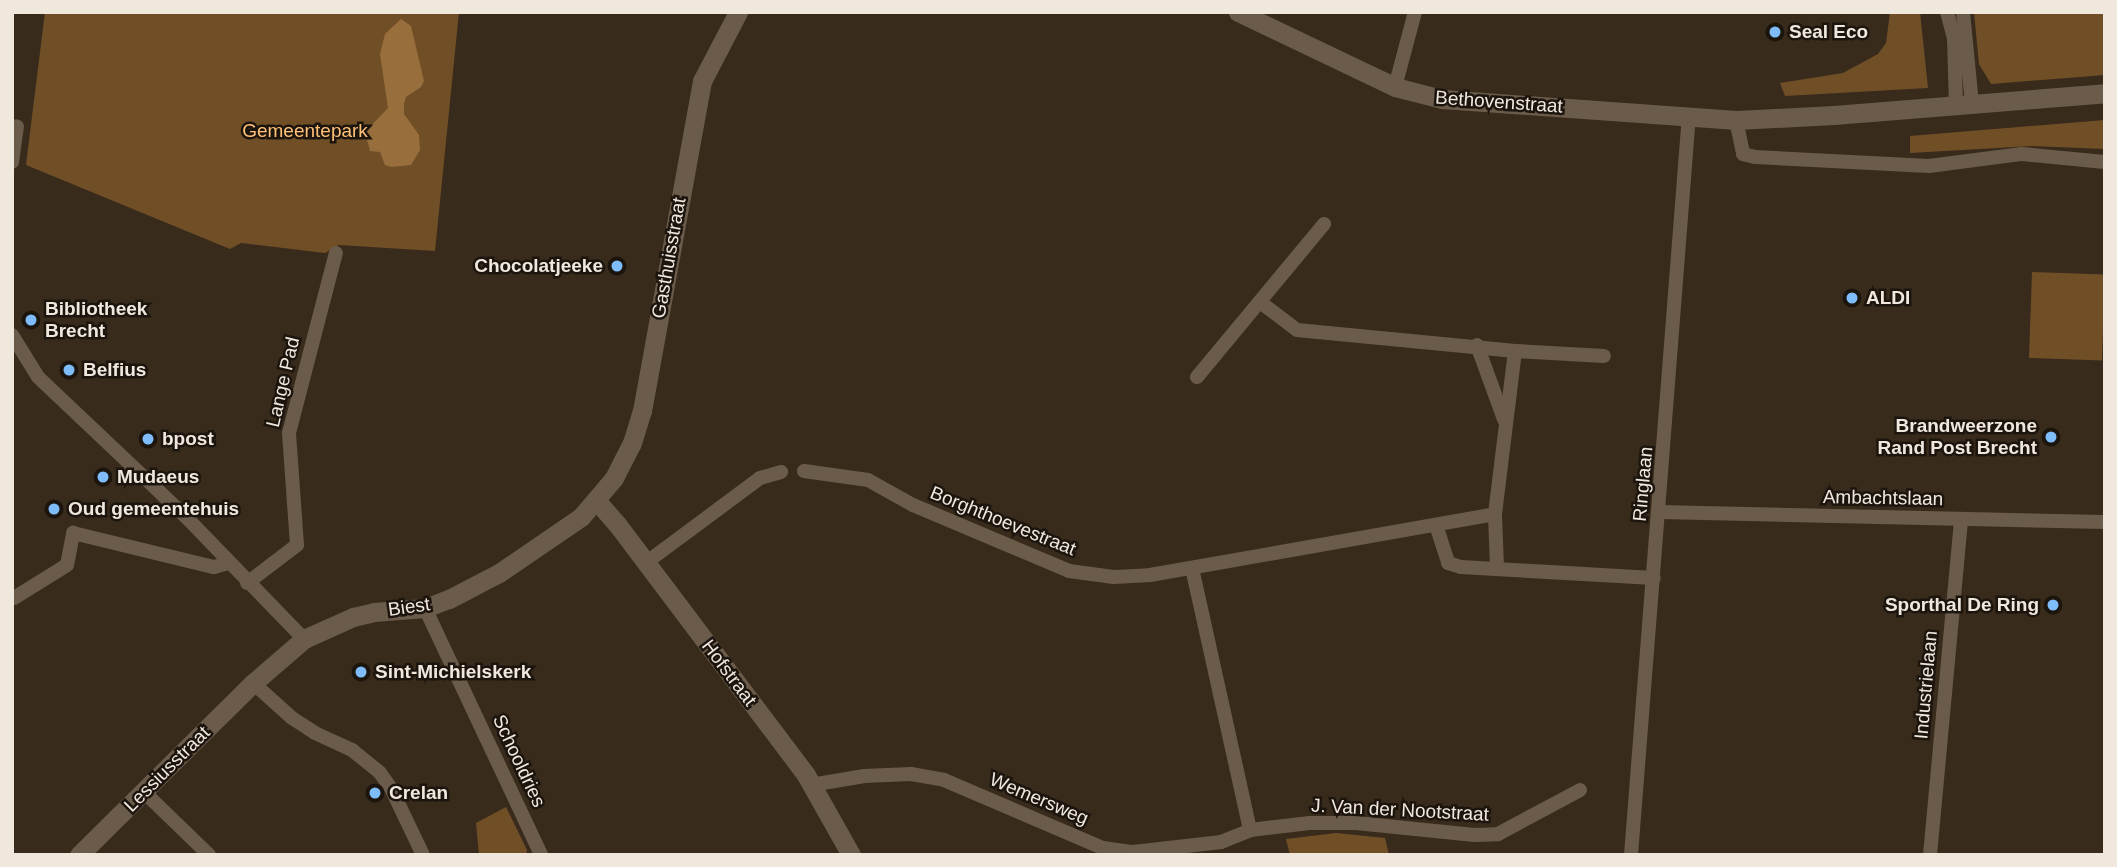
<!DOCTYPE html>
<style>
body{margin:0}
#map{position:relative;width:2117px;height:867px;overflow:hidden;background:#392b1c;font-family:Arial,sans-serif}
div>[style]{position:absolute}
.green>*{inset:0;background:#704f27;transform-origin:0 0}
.water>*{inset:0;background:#986e3d}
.street>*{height:14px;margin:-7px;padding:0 7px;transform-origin:7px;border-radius:7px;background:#6b5b4a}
.secondary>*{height:19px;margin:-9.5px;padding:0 9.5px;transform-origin:9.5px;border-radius:9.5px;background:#6b5b4a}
.dots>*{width:19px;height:19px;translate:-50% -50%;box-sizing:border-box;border:4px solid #1c150e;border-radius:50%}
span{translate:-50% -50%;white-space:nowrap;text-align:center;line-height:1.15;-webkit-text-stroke:5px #1c150e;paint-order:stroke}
.poi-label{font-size:19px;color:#f0e7dd;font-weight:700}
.left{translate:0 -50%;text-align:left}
.right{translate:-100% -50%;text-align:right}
.street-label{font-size:19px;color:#f0e7dd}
.park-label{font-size:19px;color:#ffc078}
.frame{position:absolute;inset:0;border:14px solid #f0e7dd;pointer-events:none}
</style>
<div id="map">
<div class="green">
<i style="clip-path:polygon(45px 12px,459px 12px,435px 251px,339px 245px,325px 253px,241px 243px,230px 249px,26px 165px)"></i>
<i style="clip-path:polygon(1890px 12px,1920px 12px,1928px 88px,1785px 96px,1780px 83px,1843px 73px,1878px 54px,1886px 43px)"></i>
<i style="clip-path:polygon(1974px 12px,2105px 12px,2105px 75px,1991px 84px,1979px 64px)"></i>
<i style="clip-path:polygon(2105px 120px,2105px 149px,2032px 146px,1910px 153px,1910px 136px)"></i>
<i style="left:2032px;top:272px;width:73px;height:86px;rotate:2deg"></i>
<i style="clip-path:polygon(506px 807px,527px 850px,526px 855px,479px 855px,476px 823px)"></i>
<i style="clip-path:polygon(1336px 833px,1385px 838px,1389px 855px,1290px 855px,1286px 839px)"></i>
</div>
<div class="water">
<i style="clip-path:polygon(401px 19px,411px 26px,424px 81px,421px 87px,406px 97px,404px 103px,404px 114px,419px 135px,420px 150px,411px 165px,391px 167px,385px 165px,380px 152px,370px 151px,365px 132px,388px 108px,380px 54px,385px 34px)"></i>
</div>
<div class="street">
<i style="left:1947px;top:12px;width:27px;rotate:75deg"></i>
<i style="left:1954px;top:38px;width:67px;rotate:88.3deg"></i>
<i style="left:1963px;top:12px;width:92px;rotate:84.4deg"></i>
<i style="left:1395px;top:87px;width:78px;rotate:-75.1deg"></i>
<i style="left:1736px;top:120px;width:35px;rotate:78deg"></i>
<i style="left:1743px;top:154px;width:12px;rotate:14deg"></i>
<i style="left:1755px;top:157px;width:174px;rotate:3deg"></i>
<i style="left:1929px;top:166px;width:94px;rotate:-7.4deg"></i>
<i style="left:2022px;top:154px;width:83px;rotate:5.5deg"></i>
<i style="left:12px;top:162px;width:36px;rotate:-82deg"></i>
<i style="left:1260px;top:302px;width:46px;rotate:37.1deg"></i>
<i style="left:1297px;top:330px;width:219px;rotate:5.5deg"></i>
<i style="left:1515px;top:351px;width:89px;rotate:3.2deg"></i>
<i style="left:12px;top:335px;width:49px;rotate:58.2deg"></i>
<i style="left:38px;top:377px;width:208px;rotate:43.4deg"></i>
<i style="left:189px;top:520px;width:165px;rotate:46deg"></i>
<i style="left:1477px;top:345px;width:79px;rotate:70deg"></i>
<i style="left:1197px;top:377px;width:199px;rotate:-50.3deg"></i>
<i style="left:804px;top:471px;width:65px;rotate:8deg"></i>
<i style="left:868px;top:480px;width:51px;rotate:29.1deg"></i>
<i style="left:913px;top:505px;width:169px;rotate:22.9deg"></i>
<i style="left:1069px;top:571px;width:45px;rotate:7.6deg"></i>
<i style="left:1114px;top:577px;width:36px;rotate:-3deg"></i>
<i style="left:1150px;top:575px;width:350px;rotate:-10deg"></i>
<i style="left:1660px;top:512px;width:445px;rotate:1.3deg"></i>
<i style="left:1436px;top:525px;width:40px;rotate:72deg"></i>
<i style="left:1448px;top:563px;width:14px;rotate:17deg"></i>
<i style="left:1461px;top:567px;width:193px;rotate:3.3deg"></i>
<i style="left:647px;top:562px;width:141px;rotate:-36.6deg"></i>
<i style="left:760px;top:478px;width:22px;rotate:-16deg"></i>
<i style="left:1497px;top:567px;width:53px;rotate:-92.2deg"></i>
<i style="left:1495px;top:514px;width:164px;rotate:-83deg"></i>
<i style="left:1192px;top:568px;width:268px;rotate:77.5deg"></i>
<i style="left:247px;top:583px;width:63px;rotate:-37.2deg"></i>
<i style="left:297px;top:545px;width:112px;rotate:-94.1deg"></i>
<i style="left:289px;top:433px;width:186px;rotate:-75.4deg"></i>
<i style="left:14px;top:598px;width:62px;rotate:-31.9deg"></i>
<i style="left:67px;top:565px;width:33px;rotate:-79deg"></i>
<i style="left:73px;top:533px;width:145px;rotate:13.6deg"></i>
<i style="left:214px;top:567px;width:16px;rotate:-15deg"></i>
<i style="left:425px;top:608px;width:273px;rotate:64.8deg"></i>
<i style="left:253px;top:683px;width:52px;rotate:41.9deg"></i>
<i style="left:292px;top:718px;width:27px;rotate:33deg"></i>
<i style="left:315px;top:733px;width:41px;rotate:24.7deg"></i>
<i style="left:352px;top:750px;width:36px;rotate:39deg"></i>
<i style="left:380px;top:773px;width:19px;rotate:54deg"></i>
<i style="left:391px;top:788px;width:74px;rotate:64.5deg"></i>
<i style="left:811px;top:785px;width:54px;rotate:-9.6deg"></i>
<i style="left:864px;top:776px;width:47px;rotate:-2.4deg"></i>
<i style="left:911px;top:774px;width:34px;rotate:10deg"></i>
<i style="left:944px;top:780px;width:173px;rotate:23.2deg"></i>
<i style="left:1103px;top:848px;width:30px;rotate:8deg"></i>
<i style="left:1133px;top:852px;width:89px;rotate:-6.5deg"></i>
<i style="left:1221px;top:842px;width:31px;rotate:-22deg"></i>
<i style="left:1250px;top:830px;width:60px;rotate:-6.7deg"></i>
<i style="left:1310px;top:823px;width:46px"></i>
<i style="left:1356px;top:823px;width:119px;rotate:5.8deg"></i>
<i style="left:1474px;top:835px;width:24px;rotate:-2deg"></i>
<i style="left:1498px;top:834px;width:93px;rotate:-28.2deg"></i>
<i style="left:144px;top:792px;width:91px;rotate:44.1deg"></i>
<i style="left:1631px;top:855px;width:742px;rotate:-85.52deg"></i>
<i style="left:1930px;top:855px;width:337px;rotate:-84.7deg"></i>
</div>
<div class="secondary">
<i style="left:1238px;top:12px;width:174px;rotate:25.5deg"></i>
<i style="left:1395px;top:87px;width:49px;rotate:14.3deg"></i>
<i style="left:1442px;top:99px;width:295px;rotate:4.1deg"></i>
<i style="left:1736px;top:120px;width:98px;rotate:-2.9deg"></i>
<i style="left:1834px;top:115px;width:272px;rotate:-4.6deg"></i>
<i style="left:596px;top:500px;width:32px;rotate:49deg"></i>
<i style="left:617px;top:524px;width:314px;rotate:53deg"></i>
<i style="left:806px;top:775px;width:92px;rotate:60.6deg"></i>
<i style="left:79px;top:855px;width:245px;rotate:-44.7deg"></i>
<i style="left:253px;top:683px;width:67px;rotate:-40.8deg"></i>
<i style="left:304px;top:639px;width:54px;rotate:-24.2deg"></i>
<i style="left:353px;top:617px;width:22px;rotate:-13deg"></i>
<i style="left:374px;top:612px;width:51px;rotate:-4.5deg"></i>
<i style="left:425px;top:608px;width:26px;rotate:-21deg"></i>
<i style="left:449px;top:599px;width:56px;rotate:-27.5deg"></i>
<i style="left:499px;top:573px;width:99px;rotate:-34.3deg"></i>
<i style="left:581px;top:517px;width:51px;rotate:-49.8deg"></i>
<i style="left:614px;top:478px;width:39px;rotate:-63deg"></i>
<i style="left:632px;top:443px;width:34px;rotate:-73deg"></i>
<i style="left:642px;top:411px;width:335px;rotate:-79.7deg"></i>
<i style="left:702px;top:81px;width:78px;rotate:-62.4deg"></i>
</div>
<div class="dots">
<i style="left:1775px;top:32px;background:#7fbdfa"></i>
<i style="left:617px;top:266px;background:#7fbdfa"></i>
<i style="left:1852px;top:298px;background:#7fbdfa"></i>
<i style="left:31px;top:320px;background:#7fbdfa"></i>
<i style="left:69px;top:370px;background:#7fbdfa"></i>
<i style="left:2051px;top:437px;background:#7fbdfa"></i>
<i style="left:148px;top:439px;background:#7fbdfa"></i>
<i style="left:103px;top:477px;background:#7fbdfa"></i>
<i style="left:54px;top:509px;background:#7fbdfa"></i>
<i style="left:2053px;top:605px;background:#7fbdfa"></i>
<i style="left:361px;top:672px;background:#7fbdfa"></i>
<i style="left:375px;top:793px;background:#7fbdfa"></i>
</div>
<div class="poi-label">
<span class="left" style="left:1789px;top:32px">Seal Eco</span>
<span class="right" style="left:603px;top:266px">Chocolatjeeke</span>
<span class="left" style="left:1866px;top:298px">ALDI</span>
<span class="left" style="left:45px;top:320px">Bibliotheek<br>Brecht</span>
<span class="left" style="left:83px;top:370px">Belfius</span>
<span class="right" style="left:2037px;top:437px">Brandweerzone<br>Rand Post Brecht</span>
<span class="left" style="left:162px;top:439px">bpost</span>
<span class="left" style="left:117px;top:477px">Mudaeus</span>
<span class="left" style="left:68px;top:509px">Oud gemeentehuis</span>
<span class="right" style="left:2039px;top:605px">Sporthal De Ring</span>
<span class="left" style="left:375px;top:672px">Sint-Michielskerk</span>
<span class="left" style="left:389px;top:793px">Crelan</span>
</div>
<div class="street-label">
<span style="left:1499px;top:102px;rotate:4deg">Bethovenstraat</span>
<span style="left:669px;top:258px;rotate:-80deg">Gasthuisstraat</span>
<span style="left:283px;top:382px;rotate:-77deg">Lange Pad</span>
<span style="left:1643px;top:484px;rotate:-85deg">Ringlaan</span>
<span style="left:1883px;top:498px;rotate:1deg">Ambachtslaan</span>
<span style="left:1003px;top:521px;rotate:22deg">Borghthoevestraat</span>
<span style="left:409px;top:607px;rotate:-8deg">Biest</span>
<span style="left:729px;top:673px;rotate:53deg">Hofstraat</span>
<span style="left:1926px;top:685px;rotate:-85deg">Industrielaan</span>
<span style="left:519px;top:761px;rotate:65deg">Schooldries</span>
<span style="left:167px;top:769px;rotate:-45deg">Lessiusstraat</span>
<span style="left:1039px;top:799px;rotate:23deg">Wemersweg</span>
<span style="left:1400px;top:810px;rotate:3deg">J. Van der Nootstraat</span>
</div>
<div class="park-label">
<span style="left:305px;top:131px">Gemeentepark</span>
</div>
<div class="frame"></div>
</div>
